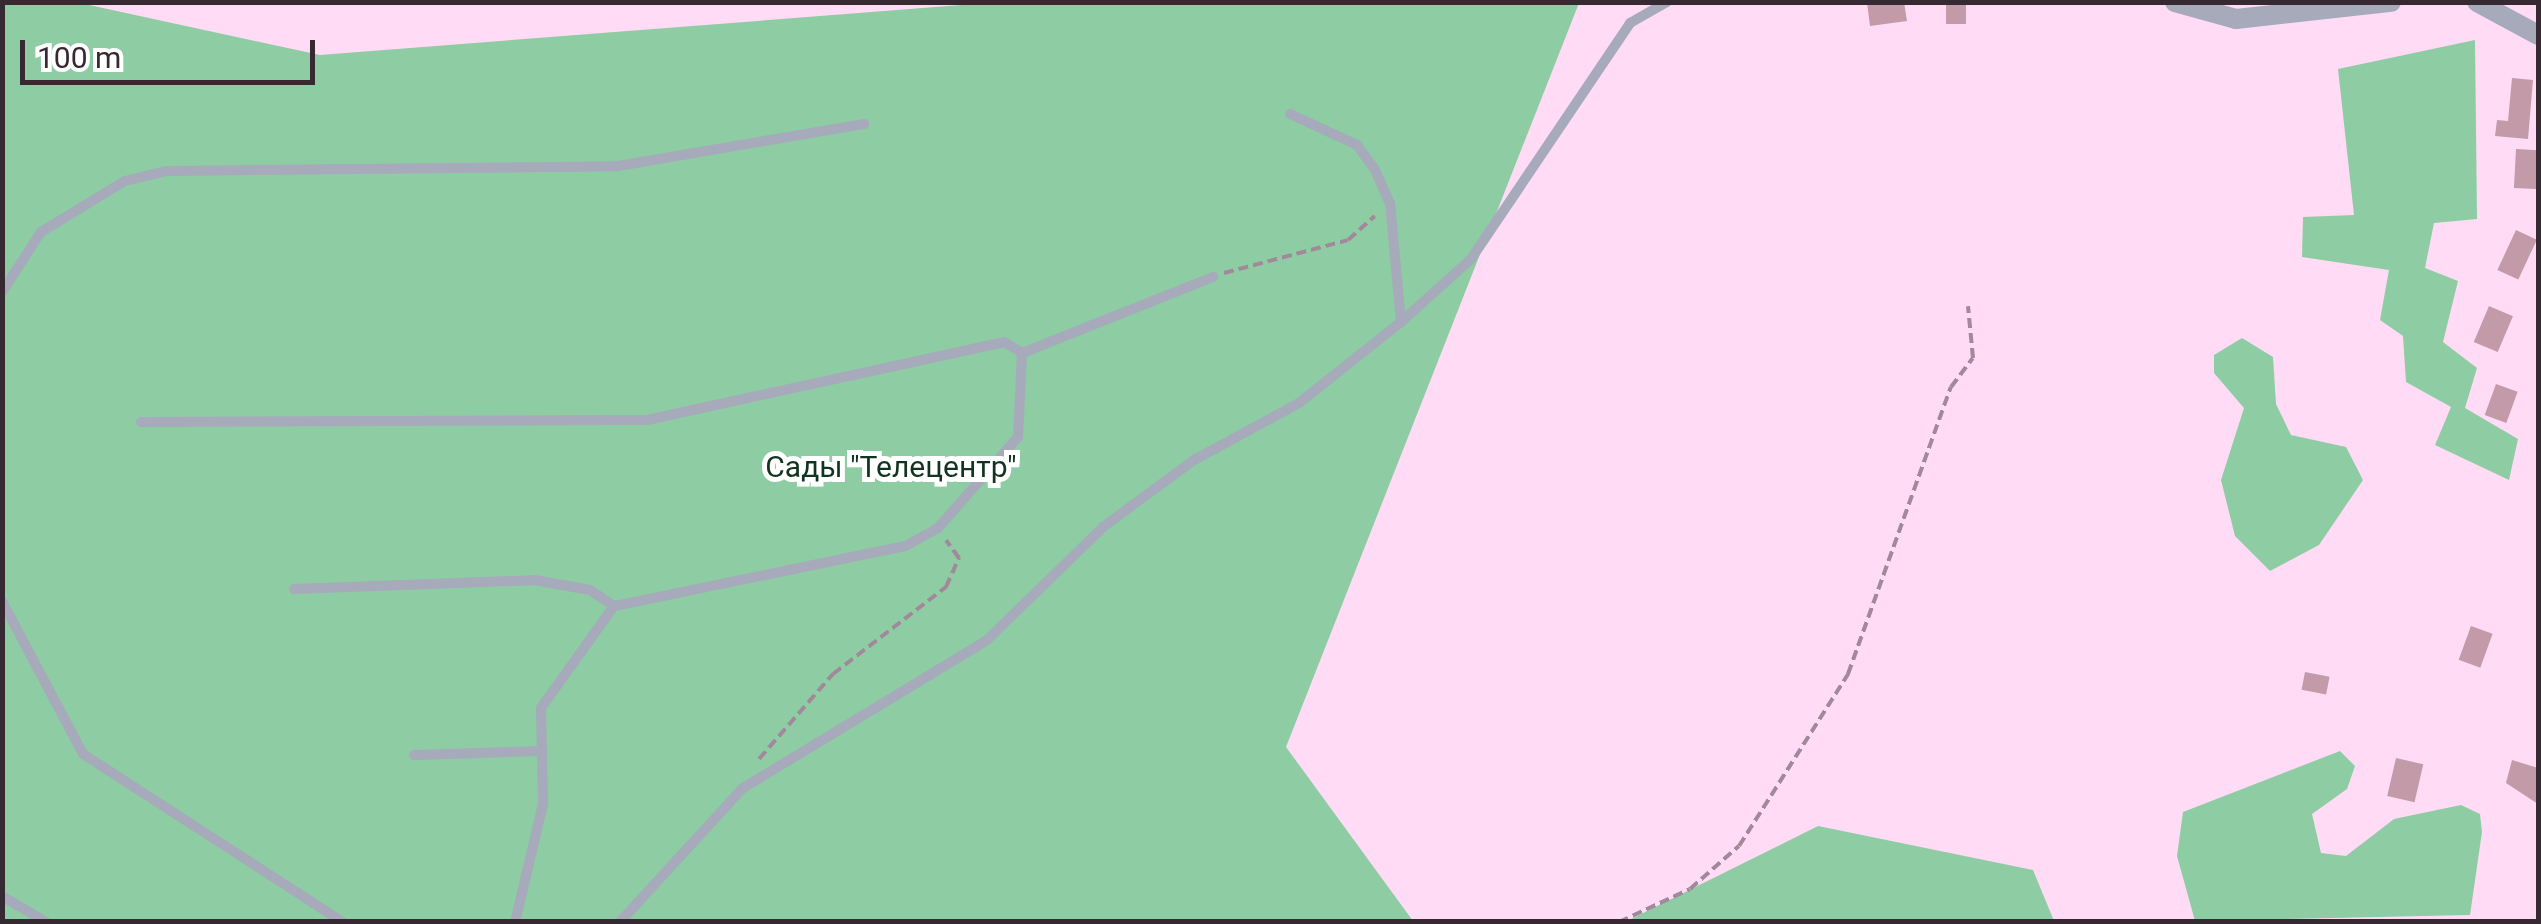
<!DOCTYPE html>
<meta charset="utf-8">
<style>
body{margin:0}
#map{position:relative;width:2541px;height:924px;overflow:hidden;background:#ffdbf5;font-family:Roboto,sans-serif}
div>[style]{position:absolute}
.green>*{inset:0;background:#8ecca4}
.building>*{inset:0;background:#c39aa8;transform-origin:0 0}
.path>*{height:4px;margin-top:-2px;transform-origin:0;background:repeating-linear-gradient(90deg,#a1889a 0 10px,transparent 0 15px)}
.lane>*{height:10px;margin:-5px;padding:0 5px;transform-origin:5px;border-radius:5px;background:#a6aaba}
.street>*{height:20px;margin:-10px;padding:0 10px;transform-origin:10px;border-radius:10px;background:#a6aaba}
span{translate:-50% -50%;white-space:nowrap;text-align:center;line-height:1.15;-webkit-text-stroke:10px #fff;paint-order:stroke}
.park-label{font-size:30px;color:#113420}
.frame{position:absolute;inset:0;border:5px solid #362932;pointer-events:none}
.scale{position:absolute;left:20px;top:40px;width:295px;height:45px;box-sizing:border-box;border:5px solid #362932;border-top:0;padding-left:12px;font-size:30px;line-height:35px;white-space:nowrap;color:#362932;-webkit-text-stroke:8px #fff;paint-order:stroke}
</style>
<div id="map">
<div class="green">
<i style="clip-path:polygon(2px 3px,80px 3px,320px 55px,987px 3px,1579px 3px,1286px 747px,1413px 921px,3px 921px)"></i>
<i style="clip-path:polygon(2475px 40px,2477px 219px,2434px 223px,2425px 268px,2458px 281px,2443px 342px,2477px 368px,2465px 408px,2518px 439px,2509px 480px,2435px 445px,2451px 407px,2406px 382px,2403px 336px,2380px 320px,2389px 270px,2302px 257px,2303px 217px,2354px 215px,2338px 69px)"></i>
<i style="clip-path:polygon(2242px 338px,2273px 357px,2276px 404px,2291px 435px,2346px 447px,2363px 480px,2319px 545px,2270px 571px,2235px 536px,2221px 480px,2244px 408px,2214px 373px,2214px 355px)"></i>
<i style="clip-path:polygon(2340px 751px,2355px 766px,2347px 789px,2312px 814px,2321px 853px,2346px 856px,2394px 819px,2461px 805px,2480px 814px,2482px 832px,2470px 915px,2195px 921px,2177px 856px,2183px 812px)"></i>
<i style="clip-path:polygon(1818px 826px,2033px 870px,2054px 921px,1627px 921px)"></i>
</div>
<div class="building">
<i style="clip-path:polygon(1867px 2px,1904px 2px,1907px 21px,1870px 26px)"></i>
<i style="left:1946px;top:2px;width:20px;height:22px"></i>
<i style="clip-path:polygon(2512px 78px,2533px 80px,2528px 139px,2495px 136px,2497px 120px,2508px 121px)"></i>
<i style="left:2516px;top:149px;width:22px;height:39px;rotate:3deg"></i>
<i style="left:2516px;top:230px;width:23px;height:44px;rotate:25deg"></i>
<i style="left:2489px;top:306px;width:26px;height:39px;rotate:23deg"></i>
<i style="left:2496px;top:384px;width:23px;height:33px;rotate:20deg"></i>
<i style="left:2471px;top:626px;width:23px;height:36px;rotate:20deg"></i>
<i style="left:2305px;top:672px;width:25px;height:18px;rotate:11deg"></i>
<i style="left:2396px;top:758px;width:28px;height:39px;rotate:13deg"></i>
<i style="clip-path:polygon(2512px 760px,2538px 768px,2538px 804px,2506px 783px)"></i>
</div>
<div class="path">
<i style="left:1224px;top:273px;width:128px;rotate:-14.9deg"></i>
<i style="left:1348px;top:240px;width:36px;rotate:-42deg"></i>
<i style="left:759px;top:759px;width:113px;rotate:-49deg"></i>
<i style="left:833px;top:674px;width:143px;rotate:-37.6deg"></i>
<i style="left:946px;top:587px;width:32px;rotate:-66deg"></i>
<i style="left:959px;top:558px;width:22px;rotate:-126deg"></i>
<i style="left:1619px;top:922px;width:78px;rotate:-24.9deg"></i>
<i style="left:1690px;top:889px;width:65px;rotate:-41.3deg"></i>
<i style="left:1739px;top:846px;width:204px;rotate:-57.6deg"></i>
<i style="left:1848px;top:674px;width:305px;rotate:-70.3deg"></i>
<i style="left:1951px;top:387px;width:36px;rotate:-53deg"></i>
<i style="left:1973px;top:358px;width:52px;rotate:-95.5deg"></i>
</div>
<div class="lane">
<i style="left:1290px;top:114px;width:74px;rotate:24.8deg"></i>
<i style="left:1357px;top:145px;width:31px;rotate:54deg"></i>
<i style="left:1375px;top:170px;width:36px;rotate:66deg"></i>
<i style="left:1390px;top:203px;width:120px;rotate:84.7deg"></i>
<i style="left:2px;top:292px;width:72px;rotate:-57deg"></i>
<i style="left:41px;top:232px;width:98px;rotate:-31.3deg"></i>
<i style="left:125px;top:181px;width:42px;rotate:-13.7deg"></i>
<i style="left:166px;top:171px;width:452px;rotate:-0.6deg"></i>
<i style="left:618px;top:166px;width:250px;rotate:-9.7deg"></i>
<i style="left:1022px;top:353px;width:206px;rotate:-21.7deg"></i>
<i style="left:141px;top:422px;width:506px;rotate:-0.23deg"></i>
<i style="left:647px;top:420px;width:365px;rotate:-12.3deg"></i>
<i style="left:1004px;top:342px;width:21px;rotate:31deg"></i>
<i style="left:1022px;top:353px;width:84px;rotate:92.7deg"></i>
<i style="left:1018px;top:437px;width:121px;rotate:131.3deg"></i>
<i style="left:938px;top:528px;width:38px;rotate:151deg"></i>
<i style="left:905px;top:546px;width:297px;rotate:168.3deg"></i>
<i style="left:614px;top:606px;width:125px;rotate:125.6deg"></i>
<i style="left:541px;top:708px;width:96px;rotate:88.8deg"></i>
<i style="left:543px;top:804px;width:121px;rotate:103.3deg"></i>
<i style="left:294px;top:589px;width:240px;rotate:-2.1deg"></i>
<i style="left:534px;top:580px;width:57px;rotate:10.1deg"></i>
<i style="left:590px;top:590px;width:29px;rotate:34deg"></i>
<i style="left:2px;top:601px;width:173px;rotate:62.1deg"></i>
<i style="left:83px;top:754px;width:310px;rotate:32.9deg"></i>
<i style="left:414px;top:755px;width:128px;rotate:-1.8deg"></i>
<i style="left:2px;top:896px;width:51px;rotate:30.6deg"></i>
<i style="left:620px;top:922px;width:182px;rotate:-47.5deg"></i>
<i style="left:743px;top:788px;width:285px;rotate:-31.2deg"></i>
<i style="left:987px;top:640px;width:162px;rotate:-44.2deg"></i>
<i style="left:1103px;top:527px;width:113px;rotate:-36.4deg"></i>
<i style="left:1194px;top:460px;width:119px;rotate:-28.5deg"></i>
<i style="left:1299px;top:403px;width:130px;rotate:-38.5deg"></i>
<i style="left:1401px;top:322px;width:94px;rotate:-42deg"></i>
<i style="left:1471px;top:259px;width:285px;rotate:-56deg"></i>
<i style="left:1630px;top:23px;width:43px;rotate:-29.6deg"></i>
</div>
<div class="street">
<i style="left:2175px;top:2px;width:63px;rotate:15.6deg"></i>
<i style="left:2236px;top:19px;width:156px;rotate:-6.3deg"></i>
<i style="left:2477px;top:2px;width:69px;rotate:28.4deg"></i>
</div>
<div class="park-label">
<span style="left:891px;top:467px">Сады "Телецентр"</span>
</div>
<div class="frame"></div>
<div class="scale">100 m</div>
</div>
